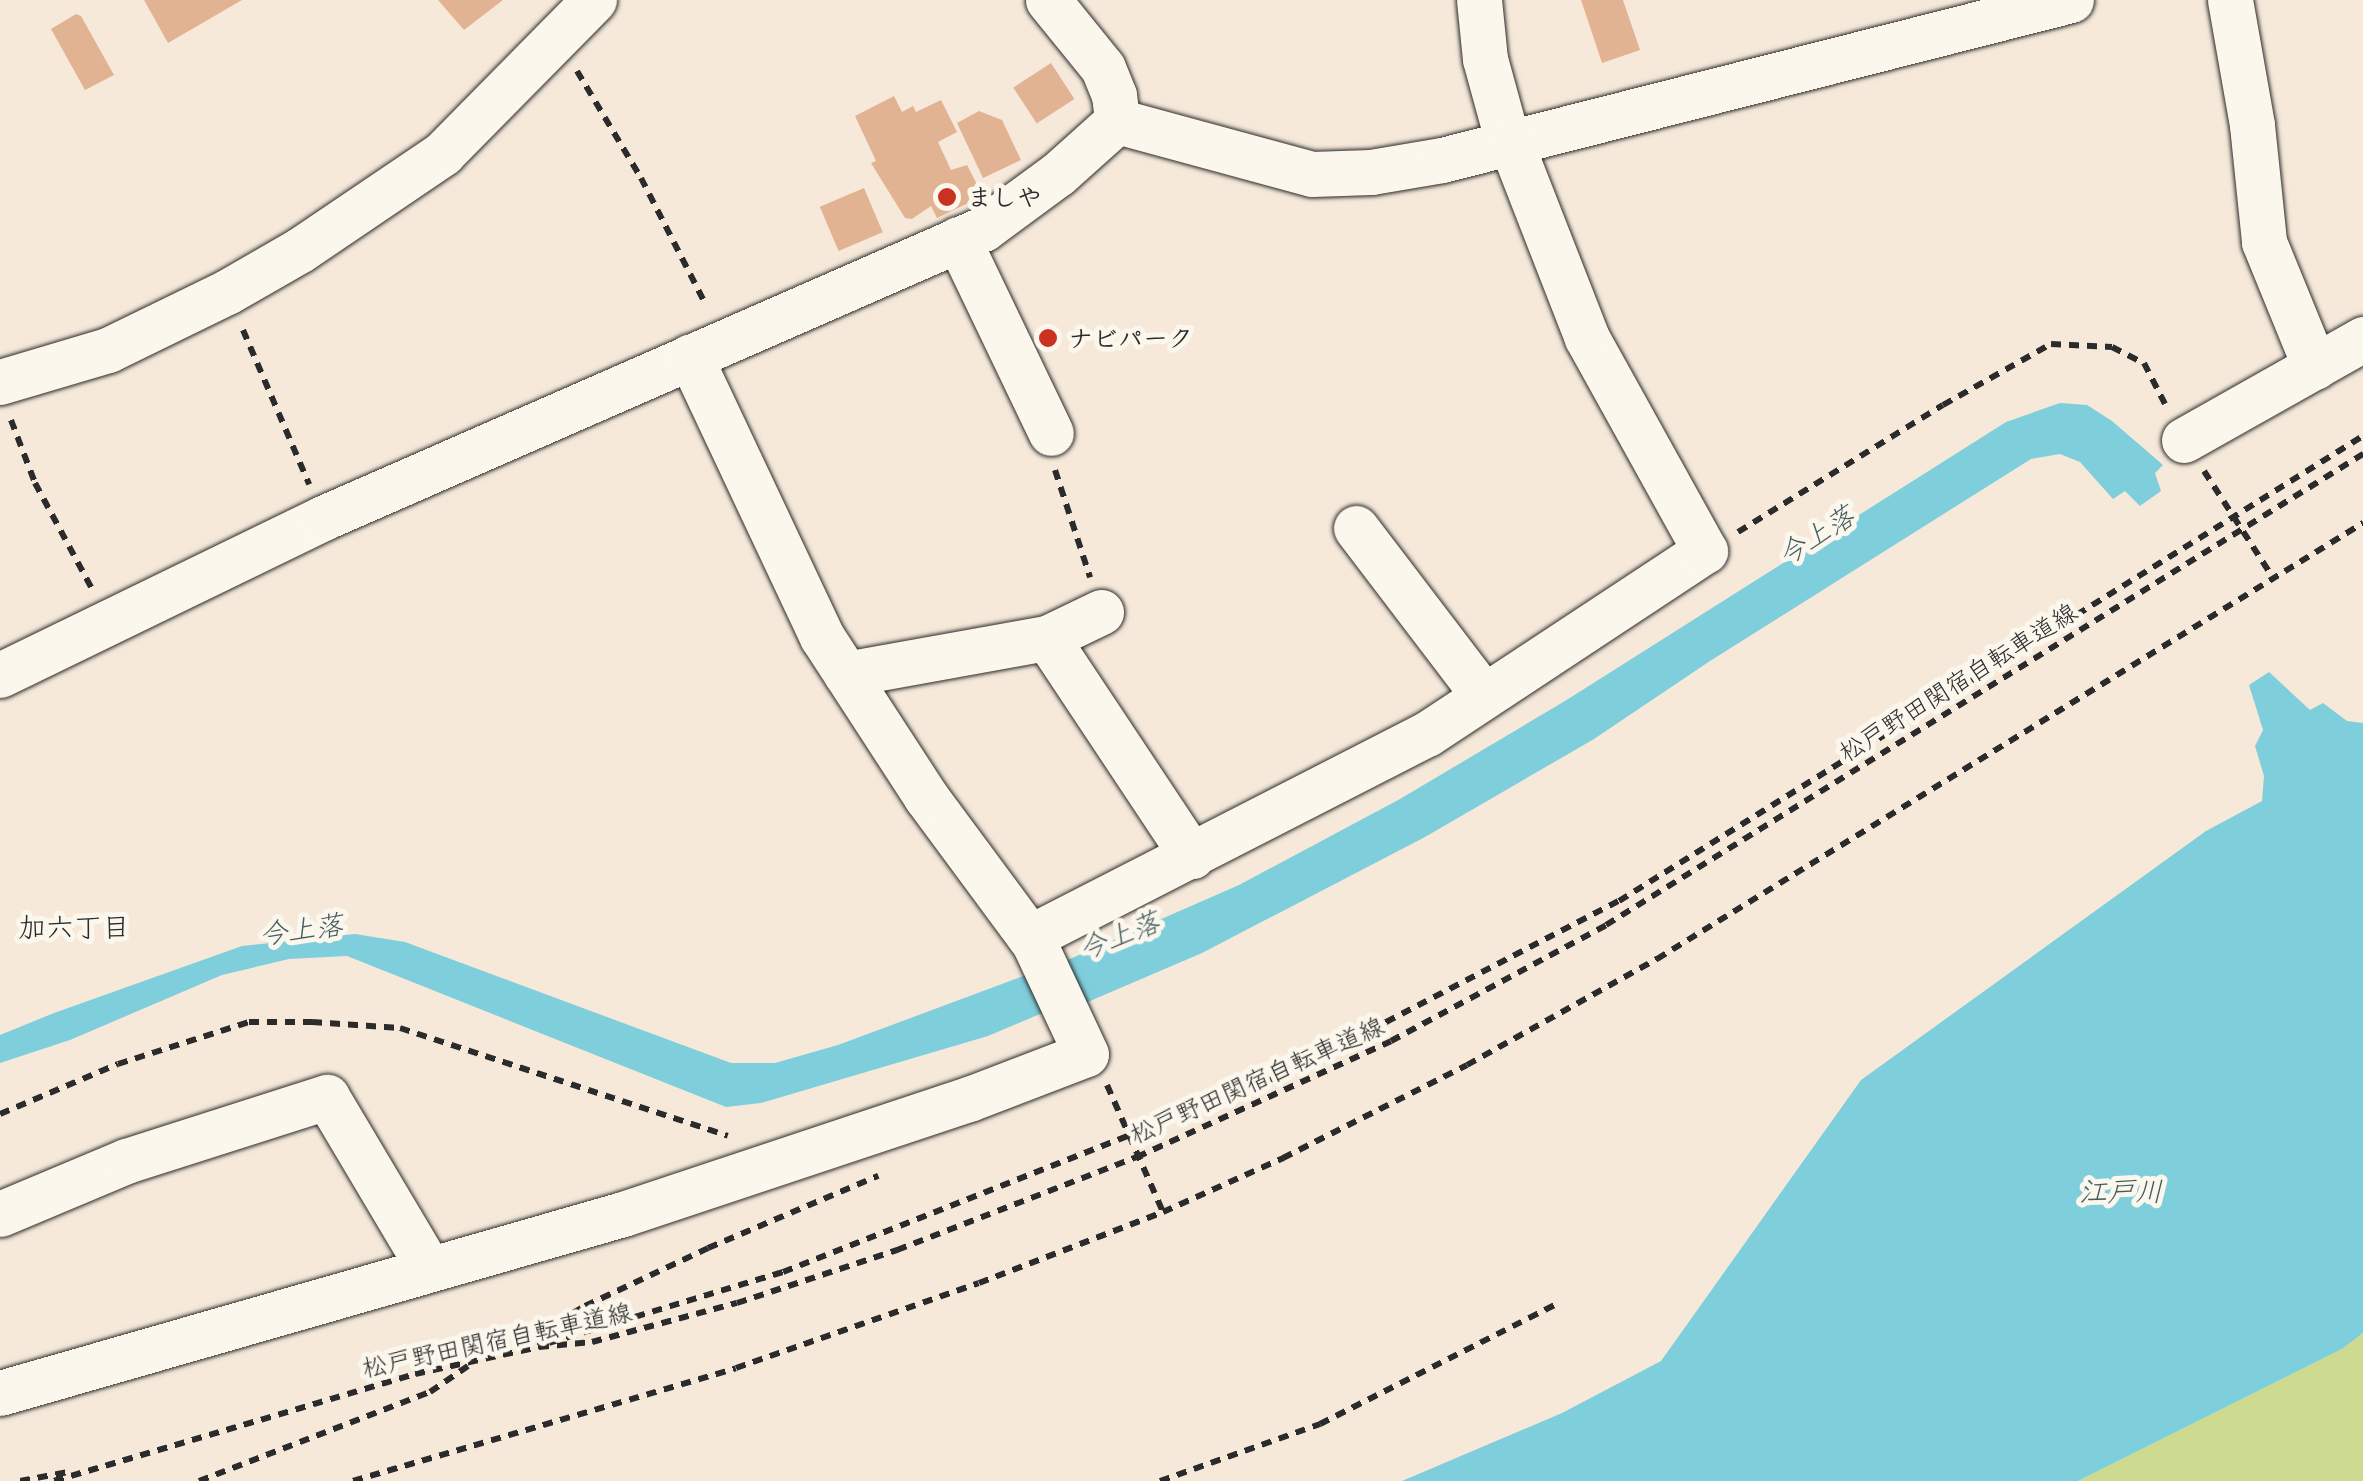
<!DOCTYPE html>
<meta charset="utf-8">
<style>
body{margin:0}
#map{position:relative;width:2363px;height:1481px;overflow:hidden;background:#f6e9da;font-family:"Shantell Sans","Klee One",sans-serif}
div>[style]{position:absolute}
.green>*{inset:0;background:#ccdb8f}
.water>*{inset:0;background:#7fcedc}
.building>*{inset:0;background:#e2b393;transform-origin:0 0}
.path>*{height:6px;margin-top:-3px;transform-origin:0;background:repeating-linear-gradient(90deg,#2b2b2b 0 10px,transparent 0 18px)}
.roads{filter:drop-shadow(0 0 2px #2b2b2b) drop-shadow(0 0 2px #2b2b2b)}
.minor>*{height:45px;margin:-22.5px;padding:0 22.5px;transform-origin:22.5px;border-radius:22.5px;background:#fbf7ec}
.dots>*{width:28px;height:28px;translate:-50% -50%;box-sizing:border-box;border:5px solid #fbf7ec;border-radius:50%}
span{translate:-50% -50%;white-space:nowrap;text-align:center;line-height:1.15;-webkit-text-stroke:10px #fbf7ec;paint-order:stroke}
.poi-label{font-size:25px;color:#2b2b2b;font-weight:700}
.left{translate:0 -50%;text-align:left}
.street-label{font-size:25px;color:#2b2b2b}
.water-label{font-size:28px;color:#445c60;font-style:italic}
.neighbourhood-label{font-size:28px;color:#2b2b2b}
</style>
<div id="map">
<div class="green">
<i style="clip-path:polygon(2363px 1333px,2363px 1481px,2078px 1481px,2342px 1349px)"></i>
</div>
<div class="water">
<i style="clip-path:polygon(2060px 403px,2087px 405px,2112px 421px,2163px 465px,2155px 473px,2161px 491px,2140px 506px,2125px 491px,2113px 499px,2080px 462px,2060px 454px,2031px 459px,1710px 661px,1594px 739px,1425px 837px,1202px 953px,1083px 1004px,1063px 962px,1239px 885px,1400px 799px,1565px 701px,2006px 422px)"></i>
<i style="clip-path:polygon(2269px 672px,2310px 710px,2323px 703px,2347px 721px,2363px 723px,2363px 1333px,2342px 1349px,2078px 1481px,1402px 1481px,1562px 1413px,1661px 1361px,1861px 1080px,2206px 831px,2262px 801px,2264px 776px,2255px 746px,2263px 730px,2249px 685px)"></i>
<i style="clip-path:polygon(355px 934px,405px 942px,731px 1063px,775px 1063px,838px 1045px,1029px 974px,1047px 1011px,988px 1036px,761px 1103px,726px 1107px,347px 956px,289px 959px,222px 975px,70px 1040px,0 1063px,0 1035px,54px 1013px,242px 946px)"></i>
</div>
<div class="building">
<i style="clip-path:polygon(144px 0,242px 0,168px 43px)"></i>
<i style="clip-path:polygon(438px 0,503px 0,464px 30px)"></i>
<i style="clip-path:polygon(1581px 0,1623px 0,1640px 50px,1602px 63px)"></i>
<i style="clip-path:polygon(76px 14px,81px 16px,114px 75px,85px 90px,51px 29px)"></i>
<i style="left:1051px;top:63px;width:43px;height:45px;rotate:57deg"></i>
<i style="clip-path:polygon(894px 96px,902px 112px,913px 106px,916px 112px,941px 100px,957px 132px,938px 142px,951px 170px,967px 165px,983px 196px,937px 218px,931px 206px,912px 219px,905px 218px,871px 163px,876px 161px,855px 116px)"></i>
<i style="clip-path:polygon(979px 111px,1002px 120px,1021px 160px,983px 178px,957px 123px)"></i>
<i style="left:864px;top:188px;width:48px;height:48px;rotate:67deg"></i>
</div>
<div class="path">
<i style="left:577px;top:71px;width:125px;rotate:59.1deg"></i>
<i style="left:641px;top:178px;width:143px;rotate:62.9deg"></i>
<i style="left:243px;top:330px;width:168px;rotate:66.8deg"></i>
<i style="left:11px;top:420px;width:67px;rotate:69.1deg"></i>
<i style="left:35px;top:483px;width:120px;rotate:61.7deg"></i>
<i style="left:1055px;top:470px;width:113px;rotate:71.9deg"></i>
<i style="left:2204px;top:471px;width:129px;rotate:57.1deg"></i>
<i style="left:1738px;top:532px;width:241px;rotate:-31.8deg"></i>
<i style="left:1943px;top:405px;width:124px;rotate:-29.5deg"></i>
<i style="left:2051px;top:344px;width:61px;rotate:2.8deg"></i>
<i style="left:2112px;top:347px;width:36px;rotate:27deg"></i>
<i style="left:2144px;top:363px;width:46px;rotate:62.9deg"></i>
<i style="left:1107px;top:1085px;width:139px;rotate:66.2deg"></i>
<i style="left:0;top:1114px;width:128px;rotate:-23deg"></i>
<i style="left:118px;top:1064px;width:138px;rotate:-17.8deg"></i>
<i style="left:249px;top:1022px;width:63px"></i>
<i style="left:312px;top:1022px;width:88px;rotate:3.9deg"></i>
<i style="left:400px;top:1028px;width:345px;rotate:18.2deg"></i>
<i style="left:549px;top:1343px;width:245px;rotate:-16.9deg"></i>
<i style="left:783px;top:1272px;width:545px;rotate:-21.53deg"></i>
<i style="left:1290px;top:1072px;width:371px;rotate:-27.5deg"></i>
<i style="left:1619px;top:901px;width:877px;rotate:-32.01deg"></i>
<i style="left:539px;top:1346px;width:30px;rotate:-53deg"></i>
<i style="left:557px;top:1322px;width:32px;rotate:-30deg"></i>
<i style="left:585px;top:1306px;width:136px;rotate:-25.2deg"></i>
<i style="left:708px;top:1248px;width:185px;rotate:-23deg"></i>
<i style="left:20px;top:1481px;width:49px;rotate:-10.6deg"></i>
<i style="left:54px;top:1481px;width:377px;rotate:-16.5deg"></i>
<i style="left:415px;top:1374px;width:127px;rotate:-12.3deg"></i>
<i style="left:539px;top:1347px;width:53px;rotate:-5.4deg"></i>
<i style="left:592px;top:1342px;width:150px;rotate:-15.1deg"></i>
<i style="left:737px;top:1303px;width:169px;rotate:-18.3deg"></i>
<i style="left:897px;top:1250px;width:257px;rotate:-21.2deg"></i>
<i style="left:1137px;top:1157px;width:279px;rotate:-24.5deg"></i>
<i style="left:1391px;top:1041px;width:244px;rotate:-28.3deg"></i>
<i style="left:1606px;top:925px;width:892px;rotate:-31.89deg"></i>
<i style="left:199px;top:1481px;width:248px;rotate:-21.1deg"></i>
<i style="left:430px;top:1392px;width:46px;rotate:-34.4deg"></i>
<i style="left:353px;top:1481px;width:399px;rotate:-16.4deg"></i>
<i style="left:736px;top:1368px;width:257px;rotate:-19.3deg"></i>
<i style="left:979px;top:1283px;width:197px;rotate:-21.1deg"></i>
<i style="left:1163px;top:1212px;width:132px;rotate:-24.2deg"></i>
<i style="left:1283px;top:1158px;width:206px;rotate:-26.8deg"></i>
<i style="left:1467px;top:1065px;width:218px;rotate:-29.2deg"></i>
<i style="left:1657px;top:959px;width:830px;rotate:-31.7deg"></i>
<i style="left:1160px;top:1481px;width:170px;rotate:-19.6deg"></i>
<i style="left:1320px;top:1424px;width:268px;rotate:-26.9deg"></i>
</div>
<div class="roads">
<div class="minor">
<i style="left:1048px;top:0;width:87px;rotate:51deg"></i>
<i style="left:1103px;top:68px;width:29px;rotate:68deg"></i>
<i style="left:1114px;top:95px;width:26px;rotate:83deg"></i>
<i style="left:1479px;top:0;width:59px;rotate:84.2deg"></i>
<i style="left:1485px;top:59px;width:87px;rotate:74.7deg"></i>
<i style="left:2230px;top:0;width:127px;rotate:80deg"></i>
<i style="left:2252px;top:125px;width:118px;rotate:84.1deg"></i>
<i style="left:2264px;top:242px;width:135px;rotate:67.8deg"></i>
<i style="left:1117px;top:121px;width:202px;rotate:15.2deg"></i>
<i style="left:1312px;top:174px;width:59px;rotate:-1.9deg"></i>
<i style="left:1371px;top:172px;width:72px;rotate:-9.6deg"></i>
<i style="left:1442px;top:160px;width:649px;rotate:-14.27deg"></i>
<i style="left:958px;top:239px;width:215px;rotate:64.4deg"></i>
<i style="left:0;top:382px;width:113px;rotate:-16.5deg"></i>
<i style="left:108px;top:350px;width:132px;rotate:-26deg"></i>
<i style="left:227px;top:292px;width:84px;rotate:-29.9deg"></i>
<i style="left:300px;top:250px;width:173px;rotate:-34.1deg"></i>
<i style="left:443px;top:153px;width:215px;rotate:-45.4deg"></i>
<i style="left:2184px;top:440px;width:206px;rotate:-29.4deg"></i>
<i style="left:1356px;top:528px;width:211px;rotate:52.7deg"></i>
<i style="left:1047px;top:638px;width:60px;rotate:-25.7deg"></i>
<i style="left:846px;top:674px;width:204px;rotate:-10.2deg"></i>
<i style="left:1047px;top:638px;width:262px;rotate:56.4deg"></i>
<i style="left:0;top:675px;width:359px;rotate:-25.9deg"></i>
<i style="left:323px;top:518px;width:721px;rotate:-23.65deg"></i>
<i style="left:983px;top:229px;width:93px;rotate:-36.3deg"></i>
<i style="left:1058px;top:174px;width:79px;rotate:-41.9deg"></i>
<i style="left:1030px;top:937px;width:446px;rotate:-27.1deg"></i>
<i style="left:1427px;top:734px;width:333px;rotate:-33.4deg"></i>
<i style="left:1705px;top:551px;width:244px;rotate:-119deg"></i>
<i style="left:1587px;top:338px;width:209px;rotate:-111.3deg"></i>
<i style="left:0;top:1214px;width:137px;rotate:-22.8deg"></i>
<i style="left:126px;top:1161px;width:211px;rotate:-17.7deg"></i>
<i style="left:327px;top:1097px;width:198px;rotate:59.3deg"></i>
<i style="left:0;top:1393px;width:648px;rotate:-16.03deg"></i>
<i style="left:623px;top:1214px;width:365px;rotate:-18.4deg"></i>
<i style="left:969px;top:1099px;width:125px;rotate:-21deg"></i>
<i style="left:1086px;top:1054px;width:123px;rotate:-115.1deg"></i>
<i style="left:1034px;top:943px;width:182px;rotate:-126.5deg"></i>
<i style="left:926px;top:797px;width:191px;rotate:-123deg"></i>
<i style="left:822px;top:637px;width:310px;rotate:-115.2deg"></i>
</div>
</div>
<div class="dots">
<i style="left:947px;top:197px;background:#c8321e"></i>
<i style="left:1048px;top:338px;background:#c8321e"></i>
</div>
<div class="poi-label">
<span class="left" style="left:967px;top:197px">ましや</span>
<span class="left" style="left:1068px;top:338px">ナビパーク</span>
</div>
<div class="street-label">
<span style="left:1958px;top:682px;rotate:-32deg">松戸野田関宿自転車道線</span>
<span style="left:1257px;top:1080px;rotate:-24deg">松戸野田関宿自転車道線</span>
<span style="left:497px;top:1340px;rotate:-12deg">松戸野田関宿自転車道線</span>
</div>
<div class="water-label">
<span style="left:1816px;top:535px;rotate:-32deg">今上落</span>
<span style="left:301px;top:929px;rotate:-7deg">今上落</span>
<span style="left:1119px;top:935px;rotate:-21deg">今上落</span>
<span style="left:2121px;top:1191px">江戸川</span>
</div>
<div class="neighbourhood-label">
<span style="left:74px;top:927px">加六丁目</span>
</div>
</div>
